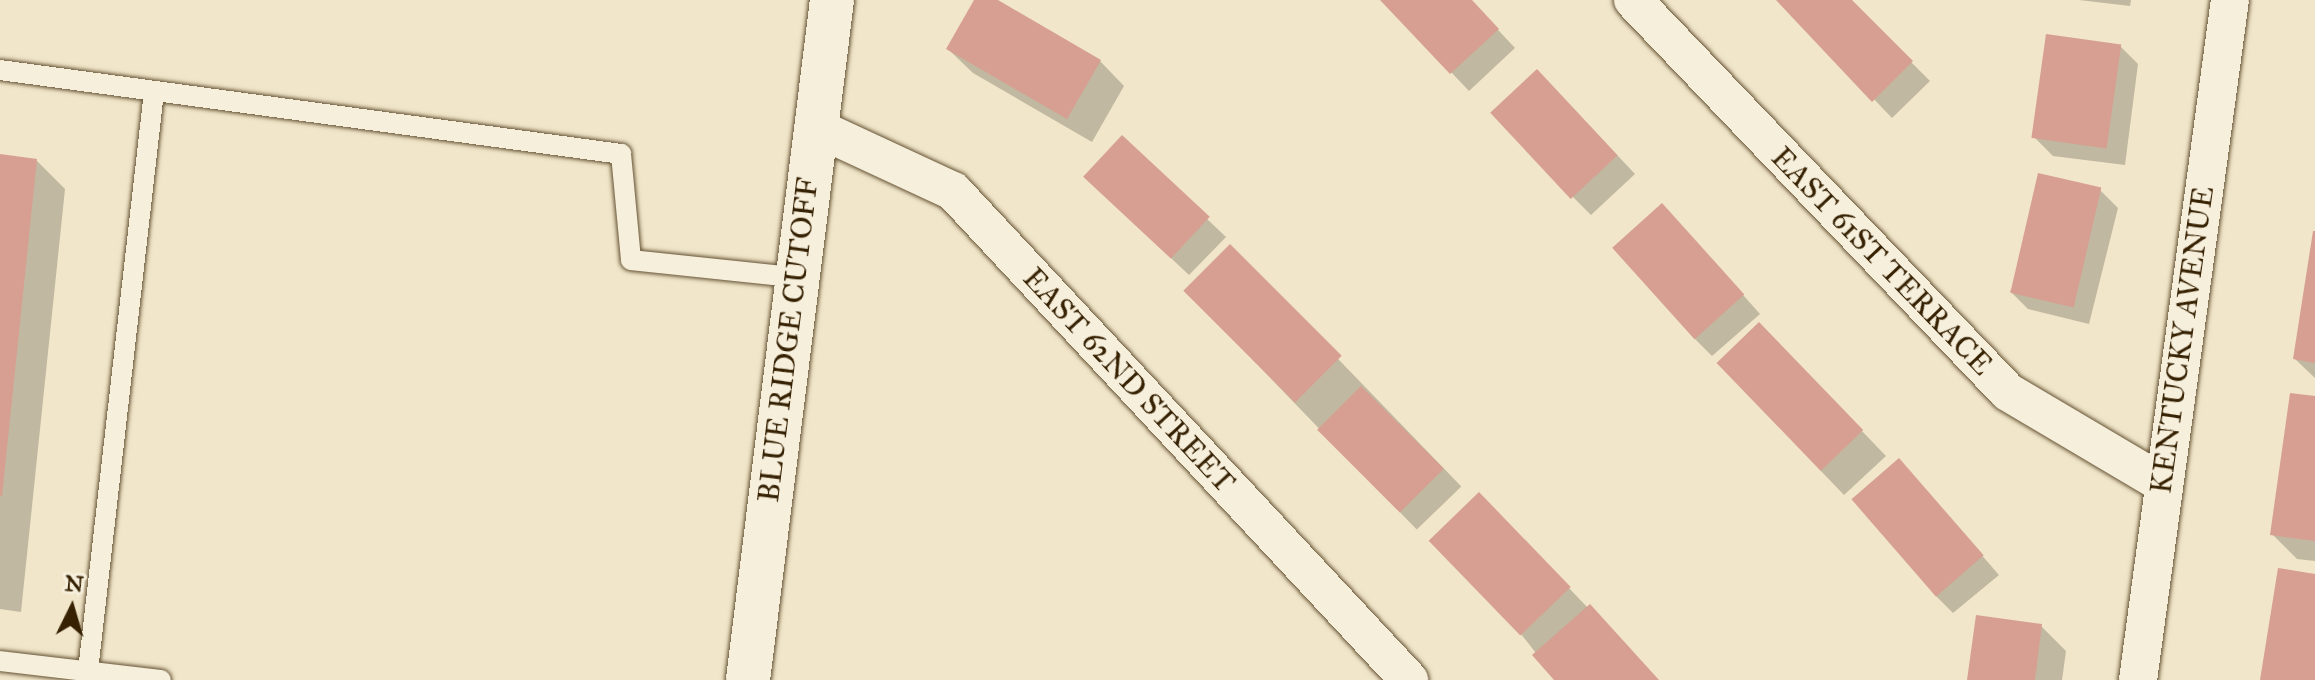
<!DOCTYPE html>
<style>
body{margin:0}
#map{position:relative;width:2315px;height:680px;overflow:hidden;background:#f1e6c9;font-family:"IM FELL Great Primer",serif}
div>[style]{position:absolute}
.shadow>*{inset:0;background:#0003;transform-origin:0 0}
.building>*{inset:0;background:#d79f91;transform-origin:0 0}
.roads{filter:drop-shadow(0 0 2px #655234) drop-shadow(0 0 2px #655234)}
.service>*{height:20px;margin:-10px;padding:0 10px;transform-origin:10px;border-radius:10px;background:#f6efdc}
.minor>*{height:38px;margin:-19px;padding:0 19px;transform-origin:19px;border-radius:19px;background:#f6efdc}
.secondary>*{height:44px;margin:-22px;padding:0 22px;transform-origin:22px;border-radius:22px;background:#f6efdc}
span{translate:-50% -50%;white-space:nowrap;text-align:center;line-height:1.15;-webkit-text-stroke:6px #f6efdc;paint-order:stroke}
.street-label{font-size:30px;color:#362102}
.north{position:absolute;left:32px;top:568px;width:80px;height:80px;-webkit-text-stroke:6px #f6efdc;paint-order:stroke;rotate:5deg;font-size:22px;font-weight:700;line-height:32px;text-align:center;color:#362102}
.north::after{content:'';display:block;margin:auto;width:28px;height:36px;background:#362102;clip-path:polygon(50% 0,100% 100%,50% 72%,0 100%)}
</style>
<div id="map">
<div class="shadow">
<i style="clip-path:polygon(976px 0,994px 0,1100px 61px,1124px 86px,1092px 142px,973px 73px,948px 49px)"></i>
<i style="clip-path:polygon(1383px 0,1470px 0,1515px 48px,1469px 91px)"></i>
<i style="clip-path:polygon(1779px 0,1849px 0,1930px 81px,1892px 118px)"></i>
<i style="clip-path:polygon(2079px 0,2131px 0,2130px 6px)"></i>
<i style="clip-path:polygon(2120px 46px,2138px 64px,2125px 165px,2053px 156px,2035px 138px)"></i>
<i style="clip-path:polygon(1555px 89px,1635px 174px,1591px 215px,1573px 197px)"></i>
<i style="clip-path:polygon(1122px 138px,1226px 237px,1189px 275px,1103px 194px)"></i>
<i style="clip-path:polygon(0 156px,37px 161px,65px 189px,21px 612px,0 609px)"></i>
<i style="clip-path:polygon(2100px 190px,2118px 208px,2089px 324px,2028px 309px,2010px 291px)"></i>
<i style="clip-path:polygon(1680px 224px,1760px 314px,1712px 356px,1694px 338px)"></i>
<i style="clip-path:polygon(2315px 233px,2315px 378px,2295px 359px)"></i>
<i style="left:1230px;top:247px;width:333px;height:62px;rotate:46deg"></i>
<i style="clip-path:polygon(1783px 349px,1886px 456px,1844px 495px,1820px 470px)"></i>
<i style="clip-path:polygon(2315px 398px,2315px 561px,2297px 559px,2272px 534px)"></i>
<i style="clip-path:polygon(1899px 460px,1999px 575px,1953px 613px,1935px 595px)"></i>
<i style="clip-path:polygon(1503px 519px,1588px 608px,1658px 680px,1557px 680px,1521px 634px)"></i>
<i style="clip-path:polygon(2041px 626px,2066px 651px,2062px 680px,1969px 680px)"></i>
</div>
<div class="building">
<i style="clip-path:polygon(974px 0,998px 0,1101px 60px,1067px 119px,946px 49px)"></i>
<i style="clip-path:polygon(1380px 0,1472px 0,1499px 29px,1450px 74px)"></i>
<i style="clip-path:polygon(1776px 0,1852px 0,1913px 61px,1872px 102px)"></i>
<i style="left:2046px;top:34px;width:76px;height:105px;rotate:8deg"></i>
<i style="left:1537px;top:69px;width:118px;height:64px;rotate:47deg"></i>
<i style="left:1122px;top:135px;width:120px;height:57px;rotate:43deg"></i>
<i style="clip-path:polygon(0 154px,37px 159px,2px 496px,0 496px)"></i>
<i style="left:2038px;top:173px;width:65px;height:123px;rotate:13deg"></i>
<i style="left:1662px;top:203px;width:123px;height:67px;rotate:48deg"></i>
<i style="clip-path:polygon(2313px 231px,2315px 231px,2315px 363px,2293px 359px)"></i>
<i style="left:1230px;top:244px;width:158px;height:66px;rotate:45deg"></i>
<i style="left:1759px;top:322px;width:150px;height:59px;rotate:46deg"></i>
<i style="left:1361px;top:386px;width:117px;height:62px;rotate:45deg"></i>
<i style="clip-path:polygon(2290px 393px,2315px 396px,2315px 541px,2270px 535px)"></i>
<i style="left:1899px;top:458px;width:129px;height:63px;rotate:49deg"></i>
<i style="left:1479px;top:492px;width:132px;height:70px;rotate:46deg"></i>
<i style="clip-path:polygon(2278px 568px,2315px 574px,2315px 680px,2260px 680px)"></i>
<i style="clip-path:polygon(1590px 604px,1659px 680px,1554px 680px,1532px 655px)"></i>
<i style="clip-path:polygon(1976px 615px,2042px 624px,2035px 680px,1967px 680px)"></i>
</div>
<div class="roads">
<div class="service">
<i style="left:0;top:70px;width:627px;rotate:7.7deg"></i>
<i style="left:621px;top:154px;width:106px;rotate:84.6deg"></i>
<i style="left:631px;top:260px;width:164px;rotate:6deg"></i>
<i style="left:0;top:661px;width:162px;rotate:6.7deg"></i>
<i style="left:88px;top:671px;width:583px;rotate:-83.5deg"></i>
</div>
<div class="minor">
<i style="left:1633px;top:0;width:542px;rotate:46.27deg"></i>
<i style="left:2008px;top:392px;width:179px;rotate:30.6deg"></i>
<i style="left:815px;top:127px;width:152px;rotate:24.9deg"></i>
<i style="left:953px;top:191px;width:669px;rotate:47deg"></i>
<i style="left:2138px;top:680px;width:686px;rotate:-82.3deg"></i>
</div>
<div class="secondary">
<i style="left:748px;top:680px;width:685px;rotate:-82.96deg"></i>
</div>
</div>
<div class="street-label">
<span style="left:1882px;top:261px;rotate:46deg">EAST 61ST TERRACE</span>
<span style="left:788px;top:340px;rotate:-83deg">BLUE RIDGE CUTOFF</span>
<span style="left:2182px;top:340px;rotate:-82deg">KENTUCKY AVENUE</span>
<span style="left:1129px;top:380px;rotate:47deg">EAST 62ND STREET</span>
</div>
<div class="north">N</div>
</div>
